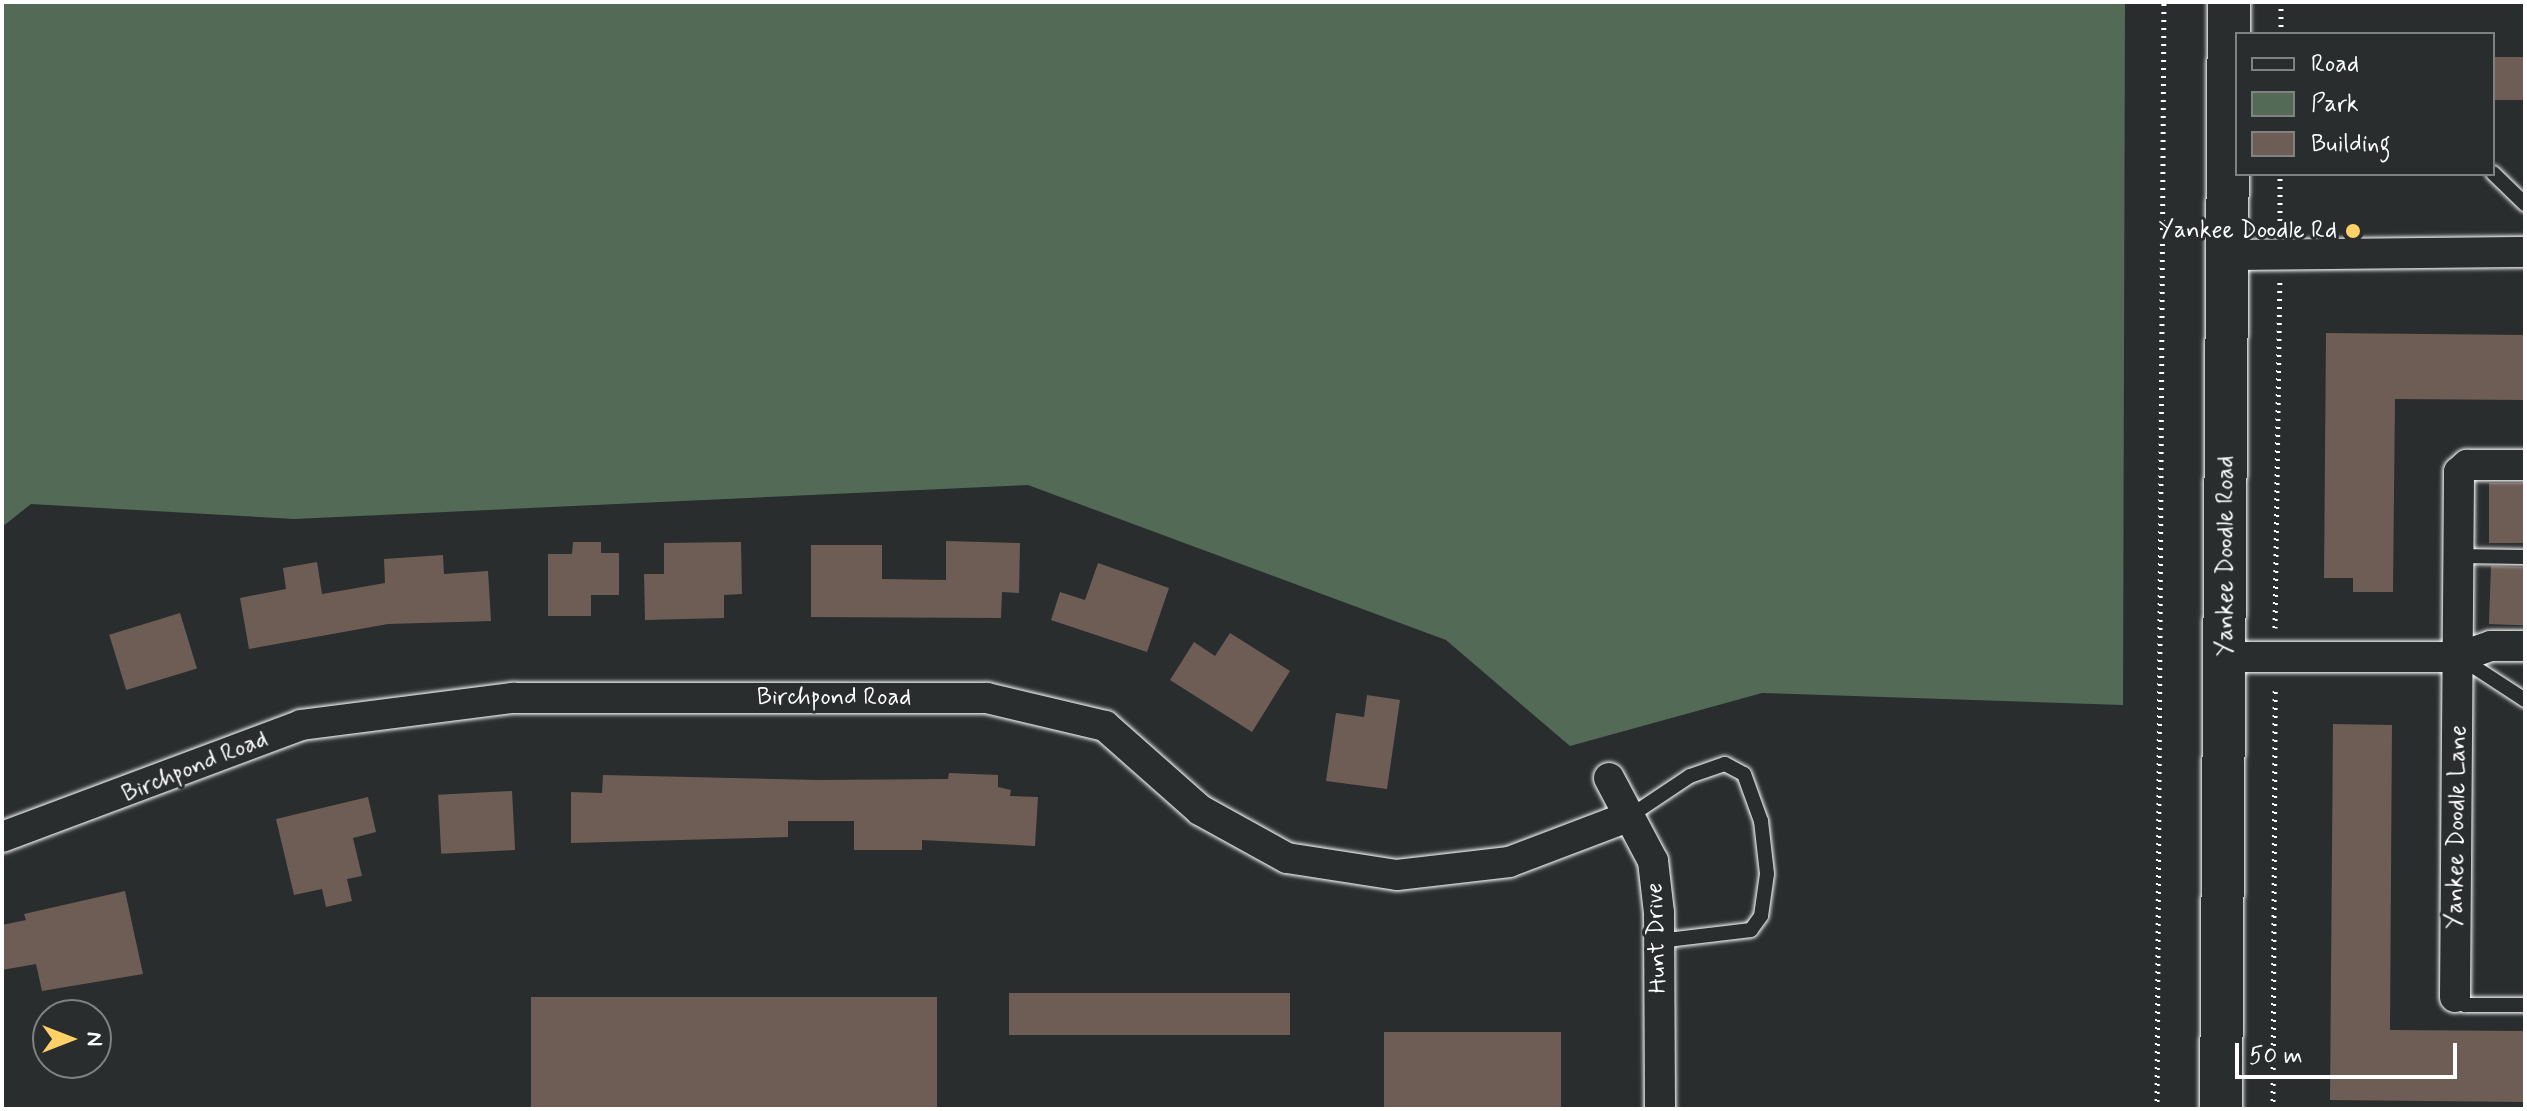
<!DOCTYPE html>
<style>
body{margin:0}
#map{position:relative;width:2527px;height:1111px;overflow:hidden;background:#2a2d2e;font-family:Mynerve,sans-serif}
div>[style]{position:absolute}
.green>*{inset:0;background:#536a57}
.building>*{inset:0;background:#6d5d55;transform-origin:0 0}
.path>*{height:5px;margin-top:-2.5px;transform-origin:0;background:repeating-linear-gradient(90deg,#fff 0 2px,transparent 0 8px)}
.roads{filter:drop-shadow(0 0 2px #fff) drop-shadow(0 0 2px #fff)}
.service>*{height:14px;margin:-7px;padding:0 7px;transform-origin:7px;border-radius:7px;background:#2a2d2e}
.minor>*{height:30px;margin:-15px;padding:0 15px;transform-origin:15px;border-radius:15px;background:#2a2d2e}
.secondary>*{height:42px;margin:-21px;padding:0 21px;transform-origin:21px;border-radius:21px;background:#2a2d2e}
.dots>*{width:22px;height:22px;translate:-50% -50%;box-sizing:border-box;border:4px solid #2a2d2e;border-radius:50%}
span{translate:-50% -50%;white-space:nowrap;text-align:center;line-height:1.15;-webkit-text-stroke:6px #2a2d2e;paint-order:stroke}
.poi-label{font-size:24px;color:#fff}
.right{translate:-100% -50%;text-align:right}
.street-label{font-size:24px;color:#fff}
.frame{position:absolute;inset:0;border:4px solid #fff;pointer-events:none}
.legend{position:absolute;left:2235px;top:32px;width:260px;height:144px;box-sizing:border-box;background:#2a2d2e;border:2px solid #7f8182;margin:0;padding:10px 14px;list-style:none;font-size:24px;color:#fff}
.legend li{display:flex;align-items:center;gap:16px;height:40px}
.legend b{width:40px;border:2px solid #7f8182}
.north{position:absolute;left:32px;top:999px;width:80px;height:80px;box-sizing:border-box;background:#2a2d2e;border:2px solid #7f8182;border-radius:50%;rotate:90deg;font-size:22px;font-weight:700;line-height:32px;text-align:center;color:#fff}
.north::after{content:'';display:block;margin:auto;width:28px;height:36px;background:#ffd166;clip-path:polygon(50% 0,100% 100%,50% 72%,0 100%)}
.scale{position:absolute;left:2235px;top:1043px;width:222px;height:36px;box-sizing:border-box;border:4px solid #fff;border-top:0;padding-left:10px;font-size:24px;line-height:28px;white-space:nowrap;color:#fff;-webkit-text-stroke:6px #2a2d2e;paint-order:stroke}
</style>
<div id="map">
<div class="green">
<i style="clip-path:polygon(2px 2px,2125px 2px,2123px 705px,1762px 693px,1570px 746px,1446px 640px,1028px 485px,294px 519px,31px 504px,2px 527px)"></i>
</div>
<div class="building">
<i style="left:2493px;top:57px;width:32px;height:43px"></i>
<i style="clip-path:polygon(2326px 333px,2525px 335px,2525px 400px,2395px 399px,2393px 592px,2353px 592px,2353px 578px,2324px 578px)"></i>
<i style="left:2489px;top:483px;width:36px;height:60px"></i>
<i style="clip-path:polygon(946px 541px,1020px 543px,1019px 593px,1002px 592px,1001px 618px,811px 617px,811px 545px,882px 545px,882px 579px,946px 580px)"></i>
<i style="clip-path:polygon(573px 542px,601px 542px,601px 553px,619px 553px,619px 595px,591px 595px,591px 616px,548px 616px,548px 554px,572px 554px)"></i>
<i style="clip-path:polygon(741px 542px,742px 594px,724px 595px,724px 618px,645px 620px,644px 574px,664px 574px,664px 543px)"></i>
<i style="clip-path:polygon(443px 555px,444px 574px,488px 571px,491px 621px,388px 624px,249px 649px,240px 598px,286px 589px,283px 568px,317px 562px,322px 594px,385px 583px,384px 559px)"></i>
<i style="clip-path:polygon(1098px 563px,1169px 588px,1147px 652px,1051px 620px,1060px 592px,1085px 600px)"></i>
<i style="left:2491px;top:566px;width:34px;height:58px;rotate:2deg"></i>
<i style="left:180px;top:613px;width:58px;height:74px;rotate:73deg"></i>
<i style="clip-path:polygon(1230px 633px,1290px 671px,1252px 732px,1170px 680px,1194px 642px,1215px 656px)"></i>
<i style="clip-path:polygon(1367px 695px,1400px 700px,1387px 789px,1326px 781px,1336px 713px,1364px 717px)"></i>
<i style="clip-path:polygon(2333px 724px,2392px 725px,2390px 1030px,2525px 1031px,2525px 1102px,2330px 1100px)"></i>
<i style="clip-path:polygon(949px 773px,998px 775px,998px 787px,1011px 790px,1010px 796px,1038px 797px,1035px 846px,922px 840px,922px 850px,854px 850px,854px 821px,788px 821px,788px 837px,571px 843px,571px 792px,602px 793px,603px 775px,819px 780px,948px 779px)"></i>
<i style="left:512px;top:791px;width:59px;height:74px;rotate:87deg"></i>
<i style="clip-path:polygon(368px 797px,376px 832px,353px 838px,362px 876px,347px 879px,352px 901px,326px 907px,322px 889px,294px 895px,276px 819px)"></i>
<i style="clip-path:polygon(125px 891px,143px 974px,42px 991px,36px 964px,2px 970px,2px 925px,26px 920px,24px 914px)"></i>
<i style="left:1290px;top:993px;width:42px;height:281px;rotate:90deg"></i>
<i style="left:937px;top:997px;width:112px;height:406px;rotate:90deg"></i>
<i style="left:1384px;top:1032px;width:177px;height:77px"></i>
</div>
<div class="path">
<i style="left:2281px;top:34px;width:32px;rotate:-90deg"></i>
<i style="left:2280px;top:228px;width:54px;rotate:-90deg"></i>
<i style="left:2275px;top:628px;width:346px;rotate:-89.2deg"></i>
<i style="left:2157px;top:1109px;width:1107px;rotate:-89.64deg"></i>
<i style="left:2273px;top:1109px;width:423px;rotate:-89.7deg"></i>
</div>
<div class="roads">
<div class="service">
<i style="left:2493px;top:173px;width:45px;rotate:44.1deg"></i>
<i style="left:2459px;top:556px;width:66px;rotate:0.9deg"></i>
<i style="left:2459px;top:657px;width:79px;rotate:33.1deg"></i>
<i style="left:1630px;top:816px;width:72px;rotate:-33.7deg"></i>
<i style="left:1690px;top:776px;width:37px;rotate:-19deg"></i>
<i style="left:1725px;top:764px;width:21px;rotate:28deg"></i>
<i style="left:1744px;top:774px;width:50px;rotate:70.1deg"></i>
<i style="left:1761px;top:821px;width:53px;rotate:83.5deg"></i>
<i style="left:1767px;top:874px;width:42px;rotate:98.1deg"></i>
<i style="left:1761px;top:916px;width:17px;rotate:126deg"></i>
<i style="left:1751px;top:930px;width:93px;rotate:173.2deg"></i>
<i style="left:2455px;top:997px;width:13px;rotate:39deg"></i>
<i style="left:2465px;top:1005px;width:60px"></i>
</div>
<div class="minor">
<i style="left:2228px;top:255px;width:297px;rotate:-0.6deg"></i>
<i style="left:2226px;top:657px;width:233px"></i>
<i style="left:2459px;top:657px;width:34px;rotate:-19deg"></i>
<i style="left:2491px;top:646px;width:34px"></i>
<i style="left:1609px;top:778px;width:94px;rotate:62.1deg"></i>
<i style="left:1653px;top:861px;width:52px;rotate:83.4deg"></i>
<i style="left:1659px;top:913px;width:196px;rotate:89.7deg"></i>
<i style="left:2px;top:837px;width:319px;rotate:-20.5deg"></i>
<i style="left:301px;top:725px;width:214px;rotate:-7.3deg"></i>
<i style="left:513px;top:698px;width:474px"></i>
<i style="left:987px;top:698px;width:121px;rotate:13.3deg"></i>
<i style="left:1105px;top:726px;width:127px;rotate:41.5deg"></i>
<i style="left:1200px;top:810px;width:99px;rotate:28.9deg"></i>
<i style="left:1287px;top:858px;width:111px;rotate:8.8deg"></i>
<i style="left:1397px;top:875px;width:113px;rotate:-6.6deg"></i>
<i style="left:1509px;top:862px;width:129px;rotate:-20.8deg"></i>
<i style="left:2455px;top:997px;width:525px;rotate:-89.56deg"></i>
<i style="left:2459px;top:472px;width:11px;rotate:-41deg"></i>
<i style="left:2467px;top:465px;width:58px"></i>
</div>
<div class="secondary">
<i style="left:2221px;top:1109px;width:1107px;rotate:-89.59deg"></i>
</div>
</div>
<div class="dots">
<i style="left:2353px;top:231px;background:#ffd166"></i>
</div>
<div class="poi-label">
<span class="right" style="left:2337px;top:231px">Yankee Doodle Rd</span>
</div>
<div class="street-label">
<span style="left:2226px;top:556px;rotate:-90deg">Yankee Doodle Road</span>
<span style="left:834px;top:698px">Birchpond Road</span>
<span style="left:195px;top:767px;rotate:-22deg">Birchpond Road</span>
<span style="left:2457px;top:827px;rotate:-89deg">Yankee Doodle Lane</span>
<span style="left:1657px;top:938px;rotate:-92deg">Hunt Drive</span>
</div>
<div class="frame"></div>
<ul class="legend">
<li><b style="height:10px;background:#2a2d2e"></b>Road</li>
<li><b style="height:22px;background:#536a57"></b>Park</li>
<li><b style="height:22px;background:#6d5d55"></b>Building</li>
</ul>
<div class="north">N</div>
<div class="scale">50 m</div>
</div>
